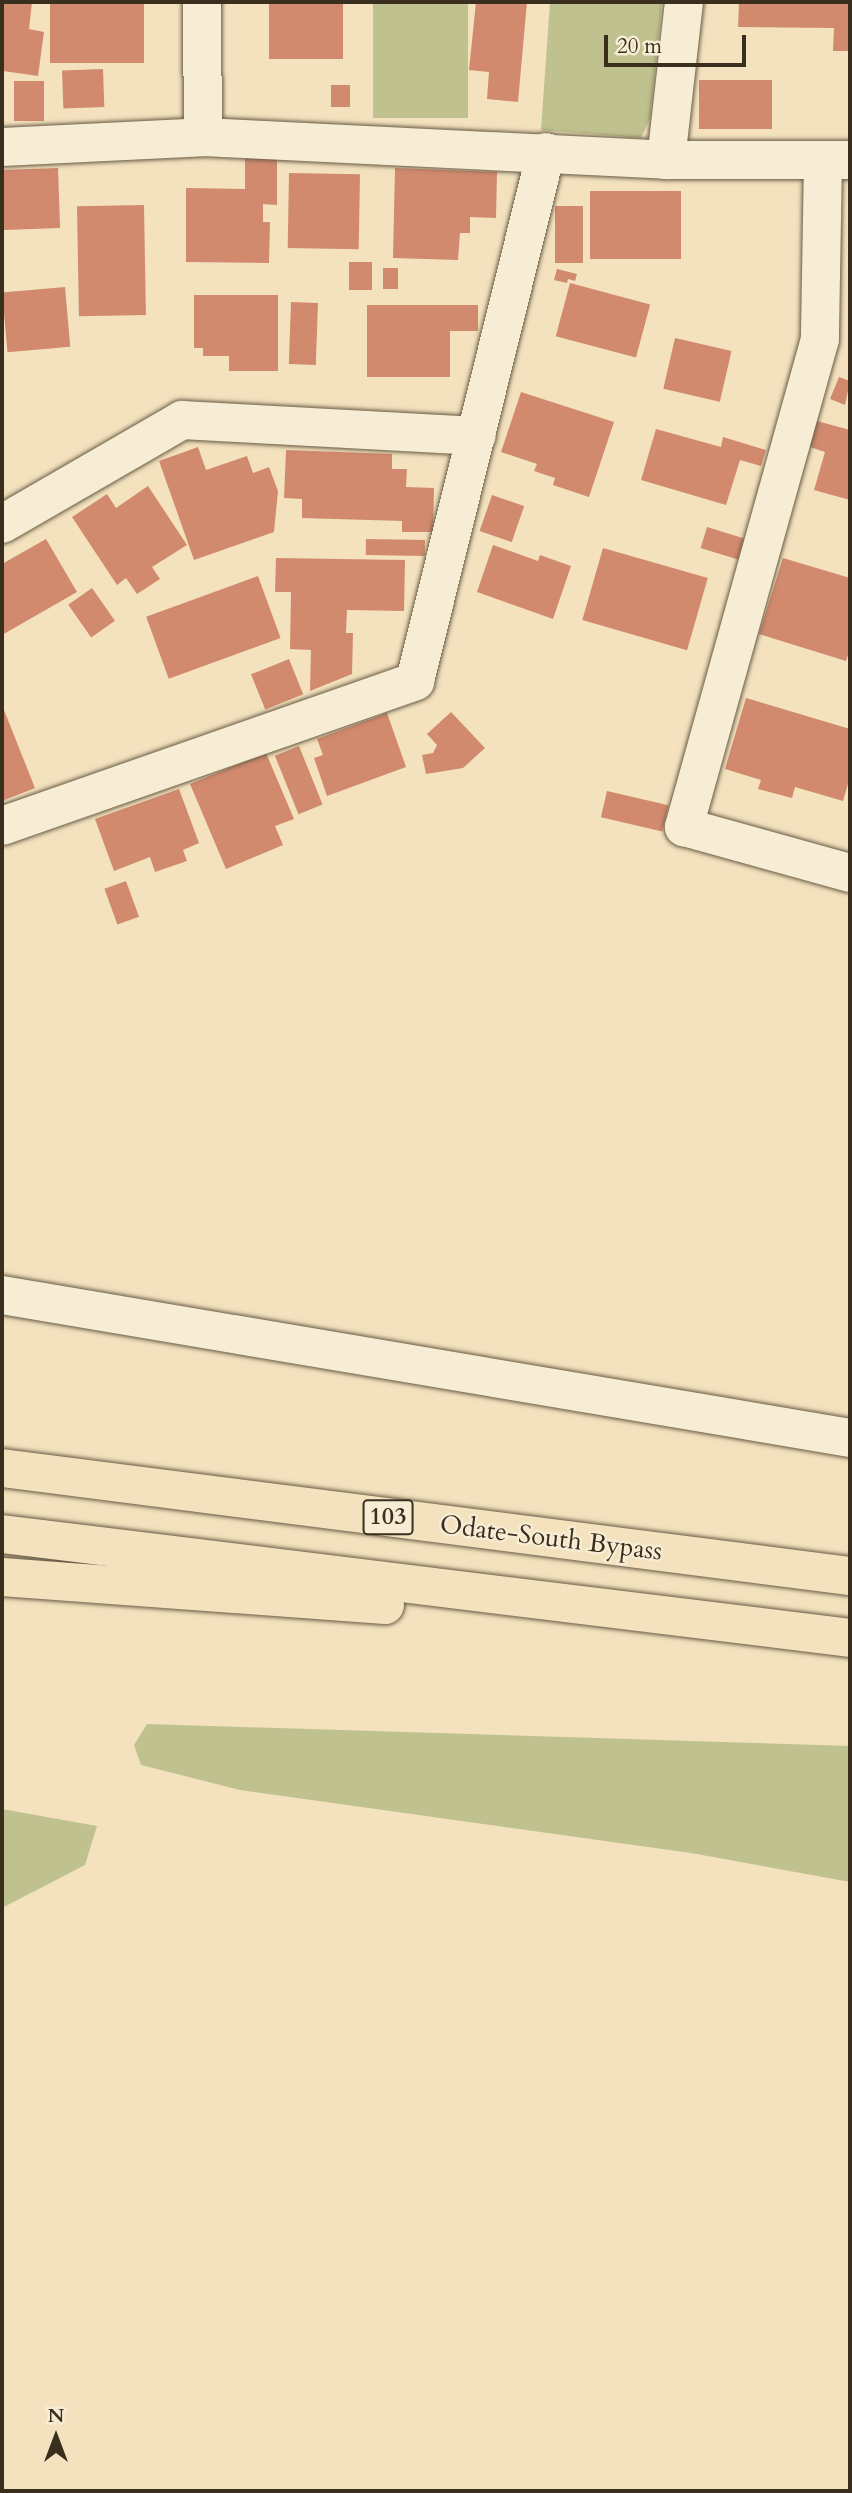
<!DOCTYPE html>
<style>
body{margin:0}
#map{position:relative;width:852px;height:2493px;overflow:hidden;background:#f3e2bd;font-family:Cardo,serif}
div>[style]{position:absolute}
.green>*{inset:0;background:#bfc28e;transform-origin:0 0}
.building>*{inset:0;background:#d18a6e;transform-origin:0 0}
.roads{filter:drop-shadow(0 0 2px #685b46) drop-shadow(0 0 2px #685b46)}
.minor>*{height:38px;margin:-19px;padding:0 19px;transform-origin:19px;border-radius:19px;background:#f7ecd4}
.highway>*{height:38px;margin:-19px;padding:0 19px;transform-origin:19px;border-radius:19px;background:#f3e2bd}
span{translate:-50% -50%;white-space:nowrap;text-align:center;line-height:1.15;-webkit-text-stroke:5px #f7ecd4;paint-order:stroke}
.shield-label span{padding:2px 5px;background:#f7ecd4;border:2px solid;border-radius:5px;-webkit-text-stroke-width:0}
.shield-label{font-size:24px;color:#3a2e1f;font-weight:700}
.street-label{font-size:26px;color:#3a2e1f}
.frame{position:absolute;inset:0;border:4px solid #3a2e1f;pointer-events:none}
.north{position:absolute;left:21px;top:2402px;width:70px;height:70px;-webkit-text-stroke:5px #f7ecd4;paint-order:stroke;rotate:0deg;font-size:19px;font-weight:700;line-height:28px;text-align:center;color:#3a2e1f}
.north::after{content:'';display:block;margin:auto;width:24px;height:32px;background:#3a2e1f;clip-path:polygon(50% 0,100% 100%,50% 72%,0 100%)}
.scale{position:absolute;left:604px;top:35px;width:142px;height:32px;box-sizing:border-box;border:4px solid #3a2e1f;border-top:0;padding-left:9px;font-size:21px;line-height:24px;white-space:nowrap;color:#3a2e1f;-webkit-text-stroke:5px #f7ecd4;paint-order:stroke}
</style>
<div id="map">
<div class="green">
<i style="left:373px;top:2px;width:95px;height:116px"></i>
<i style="clip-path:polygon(550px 2px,662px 2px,650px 118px,641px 138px,541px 130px)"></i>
<i style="clip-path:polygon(147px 1724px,850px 1746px,850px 1882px,691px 1853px,240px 1790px,141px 1765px,134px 1745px)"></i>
<i style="clip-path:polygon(2px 1809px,97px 1826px,85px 1865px,2px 1908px)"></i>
</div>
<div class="building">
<i style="clip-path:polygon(2px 2px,32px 2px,29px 29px,44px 32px,38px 76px,3px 71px)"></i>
<i style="left:50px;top:2px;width:94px;height:61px"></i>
<i style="left:269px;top:2px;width:74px;height:57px"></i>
<i style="clip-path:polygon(476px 2px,527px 2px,518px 102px,487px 99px,489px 72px,469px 70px)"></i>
<i style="clip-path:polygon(739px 2px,850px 2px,850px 51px,833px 51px,834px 28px,738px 27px)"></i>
<i style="left:103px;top:69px;width:38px;height:41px;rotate:88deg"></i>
<i style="left:699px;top:80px;width:73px;height:49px"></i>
<i style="left:14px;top:81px;width:30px;height:40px"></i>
<i style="left:331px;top:85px;width:19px;height:22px"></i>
<i style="clip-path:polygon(245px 155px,277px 155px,277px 205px,263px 204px,263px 222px,270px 222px,269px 263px,186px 262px,186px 188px,245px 189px)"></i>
<i style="left:58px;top:168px;width:60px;height:56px;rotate:88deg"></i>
<i style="clip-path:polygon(395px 168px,497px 172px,496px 218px,470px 217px,470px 233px,460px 233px,458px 260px,393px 258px)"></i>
<i style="left:289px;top:173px;width:71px;height:75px;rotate:1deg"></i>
<i style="left:590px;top:191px;width:91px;height:68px"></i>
<i style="left:144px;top:205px;width:110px;height:67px;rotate:89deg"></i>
<i style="left:555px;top:206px;width:28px;height:57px"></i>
<i style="left:372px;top:262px;width:28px;height:23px;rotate:90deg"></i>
<i style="left:398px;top:268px;width:21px;height:15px;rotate:90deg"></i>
<i style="clip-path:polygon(557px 269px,577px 274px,575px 281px,568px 279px,567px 283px,554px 280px)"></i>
<i style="left:570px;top:283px;width:83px;height:55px;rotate:15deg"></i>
<i style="left:65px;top:287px;width:60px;height:63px;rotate:85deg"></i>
<i style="clip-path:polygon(194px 295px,278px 295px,278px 371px,229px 371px,229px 356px,203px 356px,203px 348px,194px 348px)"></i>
<i style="left:291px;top:302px;width:27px;height:62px;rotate:2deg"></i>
<i style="clip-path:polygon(367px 305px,478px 305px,478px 331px,450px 331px,450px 377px,367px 377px)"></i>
<i style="left:675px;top:338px;width:58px;height:52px;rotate:13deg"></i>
<i style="clip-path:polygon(839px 377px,850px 381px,845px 405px,830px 399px)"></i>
<i style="clip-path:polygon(521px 392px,614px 422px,589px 497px,553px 485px,555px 478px,534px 471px,537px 464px,501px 452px)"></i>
<i style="clip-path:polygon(817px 421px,850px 430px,850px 500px,814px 490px,825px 452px,810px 447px)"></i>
<i style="clip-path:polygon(656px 429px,721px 447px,723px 437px,766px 450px,761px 466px,740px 460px,726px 505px,641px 480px)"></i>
<i style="clip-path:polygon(198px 447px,206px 470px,247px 456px,253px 473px,269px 467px,278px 491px,274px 532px,194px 560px,159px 461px)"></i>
<i style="clip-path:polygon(286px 450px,392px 454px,392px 469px,407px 469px,406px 487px,434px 488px,433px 532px,402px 532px,402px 521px,302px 518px,302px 499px,284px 498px)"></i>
<i style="clip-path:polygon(148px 486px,187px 545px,152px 567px,160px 579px,137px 594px,126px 578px,117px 585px,72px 517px,107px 494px,116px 508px)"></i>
<i style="left:492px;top:495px;width:34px;height:38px;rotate:19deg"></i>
<i style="left:707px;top:527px;width:39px;height:22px;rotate:17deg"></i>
<i style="clip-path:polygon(46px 539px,77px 592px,2px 635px,2px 564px)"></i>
<i style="left:366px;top:539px;width:59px;height:16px;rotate:1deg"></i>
<i style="clip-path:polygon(493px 545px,538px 561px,540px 555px,571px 566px,553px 619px,477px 592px)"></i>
<i style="left:603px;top:548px;width:109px;height:75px;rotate:16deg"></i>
<i style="clip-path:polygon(276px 558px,405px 560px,404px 611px,347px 610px,346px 633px,353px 633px,352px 674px,310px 691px,311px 650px,290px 649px,291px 592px,275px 592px)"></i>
<i style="clip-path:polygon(783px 558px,850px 578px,850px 649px,846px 661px,759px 634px)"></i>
<i style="left:258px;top:576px;width:66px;height:119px;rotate:70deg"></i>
<i style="left:92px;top:588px;width:40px;height:29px;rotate:55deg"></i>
<i style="left:289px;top:659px;width:38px;height:41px;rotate:68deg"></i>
<i style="clip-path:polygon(746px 698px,850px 729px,850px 777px,843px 801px,795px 787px,792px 798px,758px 789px,761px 780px,725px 769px)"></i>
<i style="clip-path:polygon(2px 705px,35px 788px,2px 801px)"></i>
<i style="clip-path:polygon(451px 712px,485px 748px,463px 768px,426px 774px,422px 755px,433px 753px,437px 745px,427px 734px)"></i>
<i style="clip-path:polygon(387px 713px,406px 767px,327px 796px,314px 758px,323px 755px,317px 739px)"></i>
<i style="left:299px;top:746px;width:63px;height:26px;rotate:68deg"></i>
<i style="clip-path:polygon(266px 753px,294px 819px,275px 826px,283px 845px,226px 869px,190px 784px)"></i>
<i style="clip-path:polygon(179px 789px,199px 843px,183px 850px,187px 861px,155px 872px,150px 857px,114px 871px,95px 819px)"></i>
<i style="left:607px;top:791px;width:63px;height:27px;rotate:13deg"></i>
<i style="left:126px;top:881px;width:38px;height:23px;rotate:70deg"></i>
</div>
<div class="roads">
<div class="minor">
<i style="left:202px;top:2px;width:135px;rotate:89.6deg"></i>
<i style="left:2px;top:147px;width:201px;rotate:-2.8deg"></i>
<i style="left:203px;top:137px;width:464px;rotate:2.8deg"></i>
<i style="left:666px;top:160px;width:184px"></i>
<i style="left:666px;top:160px;width:159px;rotate:-83.5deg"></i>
<i style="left:823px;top:161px;width:178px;rotate:91deg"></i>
<i style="left:820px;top:339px;width:507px;rotate:105.57deg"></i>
<i style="left:684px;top:827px;width:172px;rotate:15.5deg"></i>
<i style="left:2px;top:524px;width:208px;rotate:-30deg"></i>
<i style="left:182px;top:420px;width:295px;rotate:3.1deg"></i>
<i style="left:2px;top:826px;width:438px;rotate:-19.3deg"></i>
<i style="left:415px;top:681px;width:545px;rotate:-76.09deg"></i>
<i style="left:2px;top:1295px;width:860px;rotate:9.57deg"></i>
</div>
<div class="highway">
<i style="left:2px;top:1468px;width:855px;rotate:7.26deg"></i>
<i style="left:2px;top:1534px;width:854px;rotate:6.99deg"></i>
<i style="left:2px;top:1577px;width:384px;rotate:4.2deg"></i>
</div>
</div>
<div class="shield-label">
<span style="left:388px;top:1517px">103</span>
</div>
<div class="street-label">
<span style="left:551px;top:1538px;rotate:7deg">Odate-South Bypass</span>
</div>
<div class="frame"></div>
<div class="north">N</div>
<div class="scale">20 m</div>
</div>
